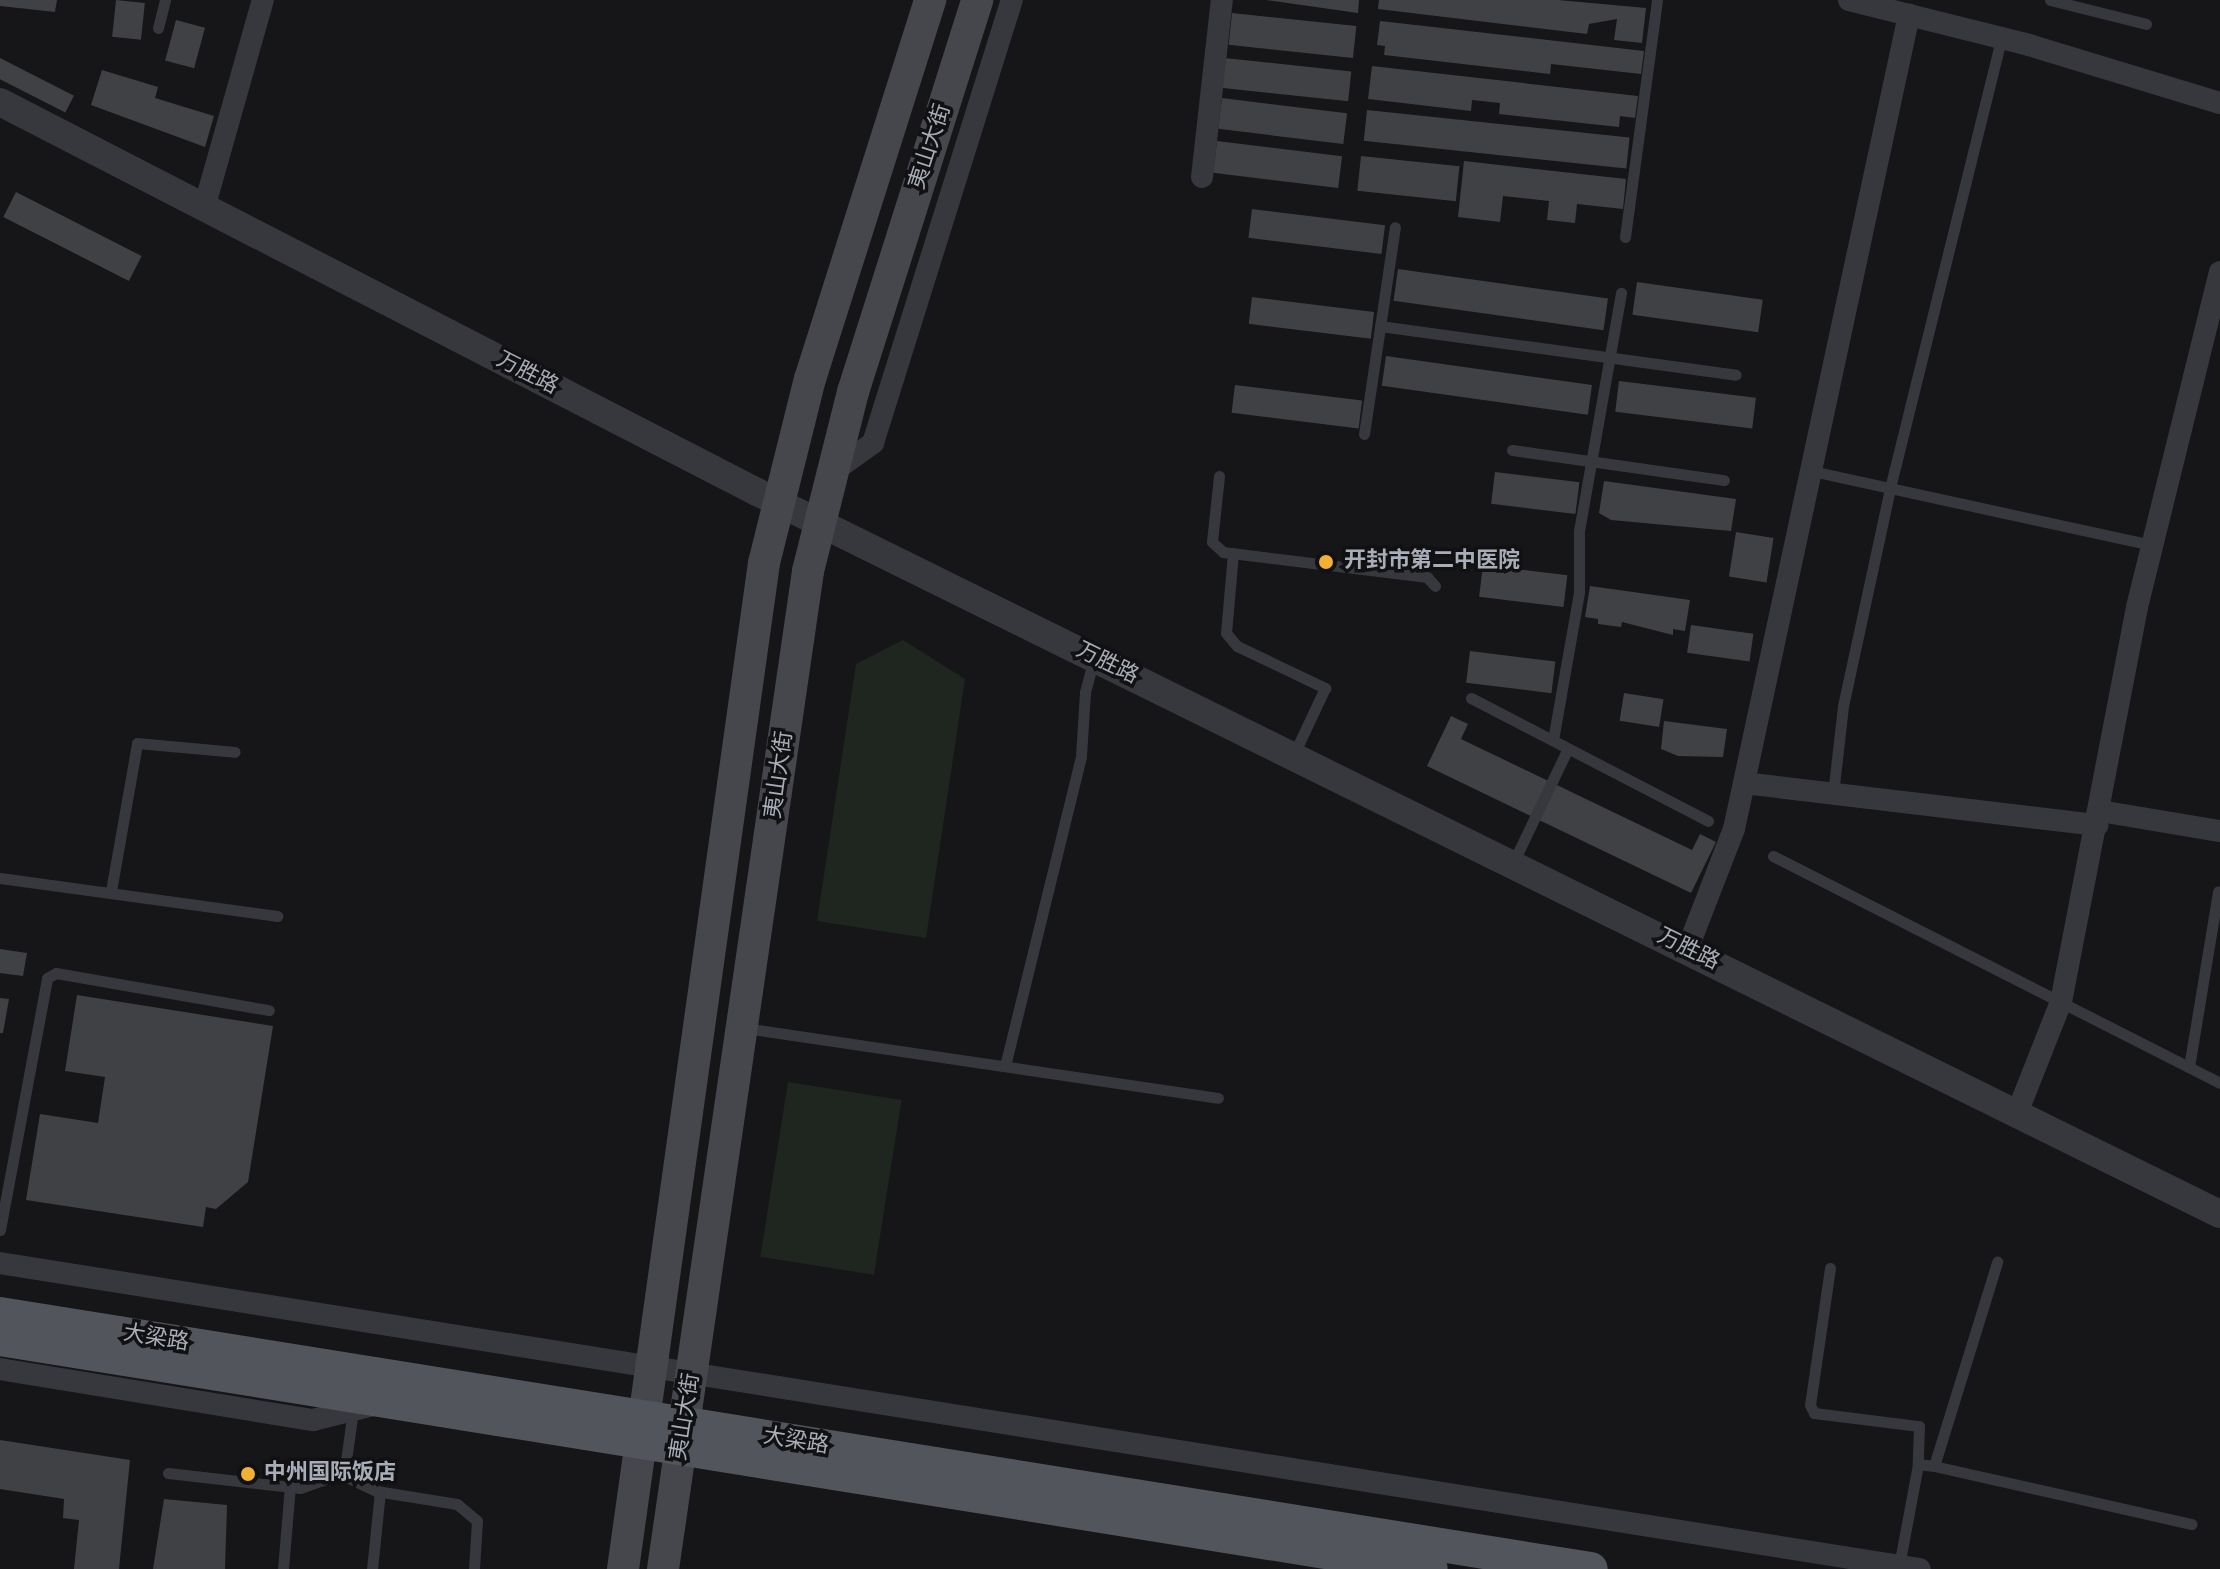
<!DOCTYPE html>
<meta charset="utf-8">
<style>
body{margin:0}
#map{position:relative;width:2220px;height:1569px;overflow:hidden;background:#161618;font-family:Overpass,"Noto Sans SC",sans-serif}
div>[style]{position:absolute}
.green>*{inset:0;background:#1e261f;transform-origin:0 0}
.building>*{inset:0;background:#404145;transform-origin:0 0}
.service>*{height:11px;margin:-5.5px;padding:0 5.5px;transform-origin:5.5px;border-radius:5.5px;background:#37383d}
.minor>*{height:22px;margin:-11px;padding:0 11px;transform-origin:11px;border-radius:11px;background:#37383d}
.tertiary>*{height:28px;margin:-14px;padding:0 14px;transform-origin:14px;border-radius:14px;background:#37383d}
.secondary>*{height:32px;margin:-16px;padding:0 16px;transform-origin:16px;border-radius:16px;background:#45474d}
.primary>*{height:34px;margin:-17px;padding:0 17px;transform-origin:17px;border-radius:17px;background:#53555c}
.dots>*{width:22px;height:22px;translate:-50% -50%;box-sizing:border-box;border:4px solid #111113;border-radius:50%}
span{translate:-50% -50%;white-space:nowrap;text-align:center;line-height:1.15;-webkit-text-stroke:7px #111113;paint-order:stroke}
.street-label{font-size:22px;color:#a8adb8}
.poi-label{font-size:22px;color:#a8adb8;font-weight:700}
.left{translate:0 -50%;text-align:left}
</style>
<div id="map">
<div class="green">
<i style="clip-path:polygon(903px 640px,965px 679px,926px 938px,817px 921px,856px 664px)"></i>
<i style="left:788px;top:1082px;width:115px;height:177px;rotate:9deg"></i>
</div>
<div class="building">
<i style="clip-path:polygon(0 0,57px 0,55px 12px,0 6px)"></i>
<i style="left:116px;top:0;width:29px;height:37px;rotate:6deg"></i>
<i style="clip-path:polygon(1266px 0,1359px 0,1358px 13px)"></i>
<i style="clip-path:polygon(1379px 0,1558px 0,1646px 8px,1642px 43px,1614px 40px,1617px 19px,1589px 24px,1587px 34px,1378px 9px)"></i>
<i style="left:1232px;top:13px;width:125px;height:32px;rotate:6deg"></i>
<i style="left:176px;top:20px;width:30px;height:42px;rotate:15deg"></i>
<i style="clip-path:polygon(1380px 21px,1644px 51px,1641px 74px,1551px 64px,1550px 74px,1384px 55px,1385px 46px,1377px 45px)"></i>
<i style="left:0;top:58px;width:83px;height:19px;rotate:27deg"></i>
<i style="left:1224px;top:58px;width:128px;height:30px;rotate:6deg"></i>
<i style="clip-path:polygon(1372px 66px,1638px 96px,1635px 118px,1620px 116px,1619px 127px,1499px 114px,1500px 103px,1472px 100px,1471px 111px,1368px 99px)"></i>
<i style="clip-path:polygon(102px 70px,158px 87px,155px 98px,214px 116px,205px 147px,91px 105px)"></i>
<i style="left:1222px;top:98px;width:126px;height:31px;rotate:7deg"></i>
<i style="left:1367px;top:110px;width:264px;height:31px;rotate:6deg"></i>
<i style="left:1217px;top:141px;width:126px;height:32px;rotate:7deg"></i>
<i style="left:1361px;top:156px;width:99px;height:35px;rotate:6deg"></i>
<i style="clip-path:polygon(1464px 161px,1626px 179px,1623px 209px,1577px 204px,1575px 223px,1547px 220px,1549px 201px,1503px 196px,1500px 222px,1458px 217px)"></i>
<i style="left:16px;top:192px;width:141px;height:28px;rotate:27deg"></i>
<i style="left:1252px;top:209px;width:134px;height:29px;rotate:7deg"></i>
<i style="left:1398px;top:269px;width:212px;height:32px;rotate:8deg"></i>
<i style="left:1637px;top:282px;width:127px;height:33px;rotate:8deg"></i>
<i style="left:1252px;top:297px;width:123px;height:27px;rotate:7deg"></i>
<i style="left:1386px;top:356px;width:208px;height:30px;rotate:8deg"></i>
<i style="left:1619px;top:381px;width:138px;height:31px;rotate:7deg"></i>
<i style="left:1235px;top:385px;width:128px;height:28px;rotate:7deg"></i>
<i style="left:1495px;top:472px;width:85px;height:32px;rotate:7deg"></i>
<i style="clip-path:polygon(1604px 481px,1736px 499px,1731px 531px,1611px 520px,1599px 513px)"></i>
<i style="left:1736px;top:532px;width:38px;height:45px;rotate:9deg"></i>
<i style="left:1483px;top:565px;width:85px;height:32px;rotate:7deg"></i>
<i style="clip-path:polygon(1590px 586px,1690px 600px,1685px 631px,1673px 629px,1673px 635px,1622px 622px,1621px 627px,1598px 624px,1598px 619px,1585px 617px)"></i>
<i style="left:1691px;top:625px;width:63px;height:28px;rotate:8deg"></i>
<i style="left:1470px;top:651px;width:86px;height:32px;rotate:7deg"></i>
<i style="left:1624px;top:693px;width:40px;height:28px;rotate:9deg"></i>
<i style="clip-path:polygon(1451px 716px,1468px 724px,1461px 739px,1692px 850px,1700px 834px,1716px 842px,1691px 893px,1427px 766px)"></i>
<i style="clip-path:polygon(1664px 721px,1727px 729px,1723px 757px,1678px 756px,1661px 749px)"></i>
<i style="clip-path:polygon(0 949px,27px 953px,23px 976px,0 973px)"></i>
<i style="clip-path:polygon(77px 995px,273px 1026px,248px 1182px,216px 1209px,206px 1207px,203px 1227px,26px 1200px,40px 1114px,98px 1123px,105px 1077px,65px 1071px)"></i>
<i style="clip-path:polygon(0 998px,9px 999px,3px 1033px,0 1033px)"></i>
<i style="clip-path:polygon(0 1440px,130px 1460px,119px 1569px,74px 1569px,79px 1520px,63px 1518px,64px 1499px,0 1489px)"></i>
<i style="clip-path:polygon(164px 1499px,227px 1505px,225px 1569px,153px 1569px)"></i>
</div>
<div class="service">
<i style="left:2050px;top:0;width:99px;rotate:14deg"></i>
<i style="left:158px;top:28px;width:29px;rotate:-76deg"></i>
<i style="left:1625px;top:237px;width:239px;rotate:-82.3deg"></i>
<i style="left:1380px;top:326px;width:359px;rotate:7.8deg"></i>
<i style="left:1364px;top:434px;width:209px;rotate:-81.5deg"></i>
<i style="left:1512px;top:450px;width:214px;rotate:8.1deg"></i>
<i style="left:1812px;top:471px;width:346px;rotate:12.3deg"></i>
<i style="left:1219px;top:476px;width:66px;rotate:96.1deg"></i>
<i style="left:1212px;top:542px;width:15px;rotate:42deg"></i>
<i style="left:1223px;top:552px;width:206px;rotate:7deg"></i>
<i style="left:1427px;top:577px;width:12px;rotate:48deg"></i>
<i style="left:1233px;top:553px;width:80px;rotate:95deg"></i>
<i style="left:1226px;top:633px;width:17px;rotate:50deg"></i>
<i style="left:1237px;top:646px;width:98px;rotate:25.5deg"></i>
<i style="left:1325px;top:688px;width:75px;rotate:115.2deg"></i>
<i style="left:1471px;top:698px;width:267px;rotate:27.4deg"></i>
<i style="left:1553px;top:740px;width:150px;rotate:-80deg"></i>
<i style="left:1579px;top:592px;width:61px;rotate:-90deg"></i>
<i style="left:1579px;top:531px;width:242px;rotate:-80deg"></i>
<i style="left:1833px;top:794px;width:89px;rotate:-83.5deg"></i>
<i style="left:1843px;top:706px;width:223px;rotate:-77.8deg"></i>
<i style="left:1890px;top:488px;width:463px;rotate:-76.1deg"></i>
<i style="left:1773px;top:856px;width:501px;rotate:26.92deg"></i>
<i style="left:1513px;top:863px;width:127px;rotate:-64.4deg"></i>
<i style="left:0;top:878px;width:280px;rotate:7.8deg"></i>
<i style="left:111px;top:891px;width:150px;rotate:-80deg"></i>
<i style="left:137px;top:743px;width:98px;rotate:5.2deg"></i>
<i style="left:745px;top:1028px;width:478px;rotate:8.4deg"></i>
<i style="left:1005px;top:1066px;width:319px;rotate:-76.2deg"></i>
<i style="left:1081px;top:756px;width:64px;rotate:-86.4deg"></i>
<i style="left:1085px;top:692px;width:35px;rotate:-75deg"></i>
<i style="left:2189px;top:1067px;width:178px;rotate:-80.6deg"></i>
<i style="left:0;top:1230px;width:256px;rotate:-79.4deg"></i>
<i style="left:47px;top:978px;width:10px;rotate:-29deg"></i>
<i style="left:56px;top:973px;width:216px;rotate:9.9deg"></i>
<i style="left:1830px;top:1268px;width:138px;rotate:98.3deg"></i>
<i style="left:1810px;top:1405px;width:9px;rotate:63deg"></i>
<i style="left:1814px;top:1413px;width:106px;rotate:7.1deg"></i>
<i style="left:1919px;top:1426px;width:38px;rotate:92deg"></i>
<i style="left:1934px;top:1466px;width:264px;rotate:12.7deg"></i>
<i style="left:168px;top:1473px;width:133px;rotate:6.5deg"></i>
<i style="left:300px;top:1488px;width:42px;rotate:-19.3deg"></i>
<i style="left:340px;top:1474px;width:40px;rotate:25deg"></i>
<i style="left:376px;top:1491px;width:82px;rotate:9.1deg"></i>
<i style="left:457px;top:1504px;width:26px;rotate:40deg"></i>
<i style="left:477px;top:1521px;width:48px;rotate:93.6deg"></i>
<i style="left:344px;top:1475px;width:66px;rotate:-82.1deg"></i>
<i style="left:1899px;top:1566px;width:104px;rotate:-79.4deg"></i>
<i style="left:1918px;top:1464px;width:16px;rotate:7deg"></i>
<i style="left:1934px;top:1466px;width:214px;rotate:-72.8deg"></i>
<i style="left:283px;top:1569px;width:83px;rotate:-85.2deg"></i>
<i style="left:372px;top:1569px;width:78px;rotate:-84.1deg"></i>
</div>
<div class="minor">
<i style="left:1849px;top:0;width:186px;rotate:14deg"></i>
<i style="left:2029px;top:45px;width:200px;rotate:16.9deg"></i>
<i style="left:1202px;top:177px;width:178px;rotate:-83.6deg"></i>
<i style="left:204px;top:208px;width:216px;rotate:-74.2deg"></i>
<i style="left:831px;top:473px;width:52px;rotate:-35.5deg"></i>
<i style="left:873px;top:443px;width:464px;rotate:-72.6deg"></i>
<i style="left:1744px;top:783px;width:356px;rotate:6.8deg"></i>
<i style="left:2100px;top:811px;width:122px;rotate:9.5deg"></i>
<i style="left:1687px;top:950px;width:130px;rotate:-68.8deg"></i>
<i style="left:1734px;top:829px;width:833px;rotate:-77.87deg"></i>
<i style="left:2017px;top:1113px;width:119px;rotate:-68.4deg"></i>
<i style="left:2061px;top:1002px;width:402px;rotate:-79.1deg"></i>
<i style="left:2137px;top:607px;width:345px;rotate:-76.1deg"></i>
<i style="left:0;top:1263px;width:1944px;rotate:9.06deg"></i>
<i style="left:0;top:1369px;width:317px;rotate:9.3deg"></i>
<i style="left:313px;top:1420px;width:62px;rotate:-14deg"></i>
</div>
<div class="tertiary">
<i style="left:0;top:102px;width:852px;rotate:27.26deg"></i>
<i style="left:757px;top:492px;width:1631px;rotate:26.27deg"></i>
</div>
<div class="secondary">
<i style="left:623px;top:1569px;width:1016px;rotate:-82.02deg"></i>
<i style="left:764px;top:563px;width:190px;rotate:-76deg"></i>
<i style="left:810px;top:379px;width:398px;rotate:-72.4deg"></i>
<i style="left:663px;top:1569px;width:1008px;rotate:-81.73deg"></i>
<i style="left:808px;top:571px;width:185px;rotate:-75.9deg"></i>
<i style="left:853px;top:392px;width:411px;rotate:-72.4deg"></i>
</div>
<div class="primary">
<i style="left:0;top:1314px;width:1611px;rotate:9.11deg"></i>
<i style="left:0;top:1339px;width:1449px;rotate:9.13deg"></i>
</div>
<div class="dots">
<i style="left:1326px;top:562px;background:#f2b134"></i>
<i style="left:248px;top:1474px;background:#f2b134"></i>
</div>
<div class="street-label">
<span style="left:931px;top:147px;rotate:-72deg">夷山大街</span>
<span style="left:527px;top:374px;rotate:27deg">万胜路</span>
<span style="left:1107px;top:664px;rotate:26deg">万胜路</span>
<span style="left:780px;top:775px;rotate:-82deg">夷山大街</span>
<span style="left:1688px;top:950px;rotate:26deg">万胜路</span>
<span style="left:156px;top:1339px;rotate:9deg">大梁路</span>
<span style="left:686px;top:1417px;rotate:-81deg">夷山大街</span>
<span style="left:796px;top:1442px;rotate:9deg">大梁路</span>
</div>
<div class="poi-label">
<span class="left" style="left:1344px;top:562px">开封市第二中医院</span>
<span class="left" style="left:264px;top:1474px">中州国际饭店</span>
</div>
</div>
